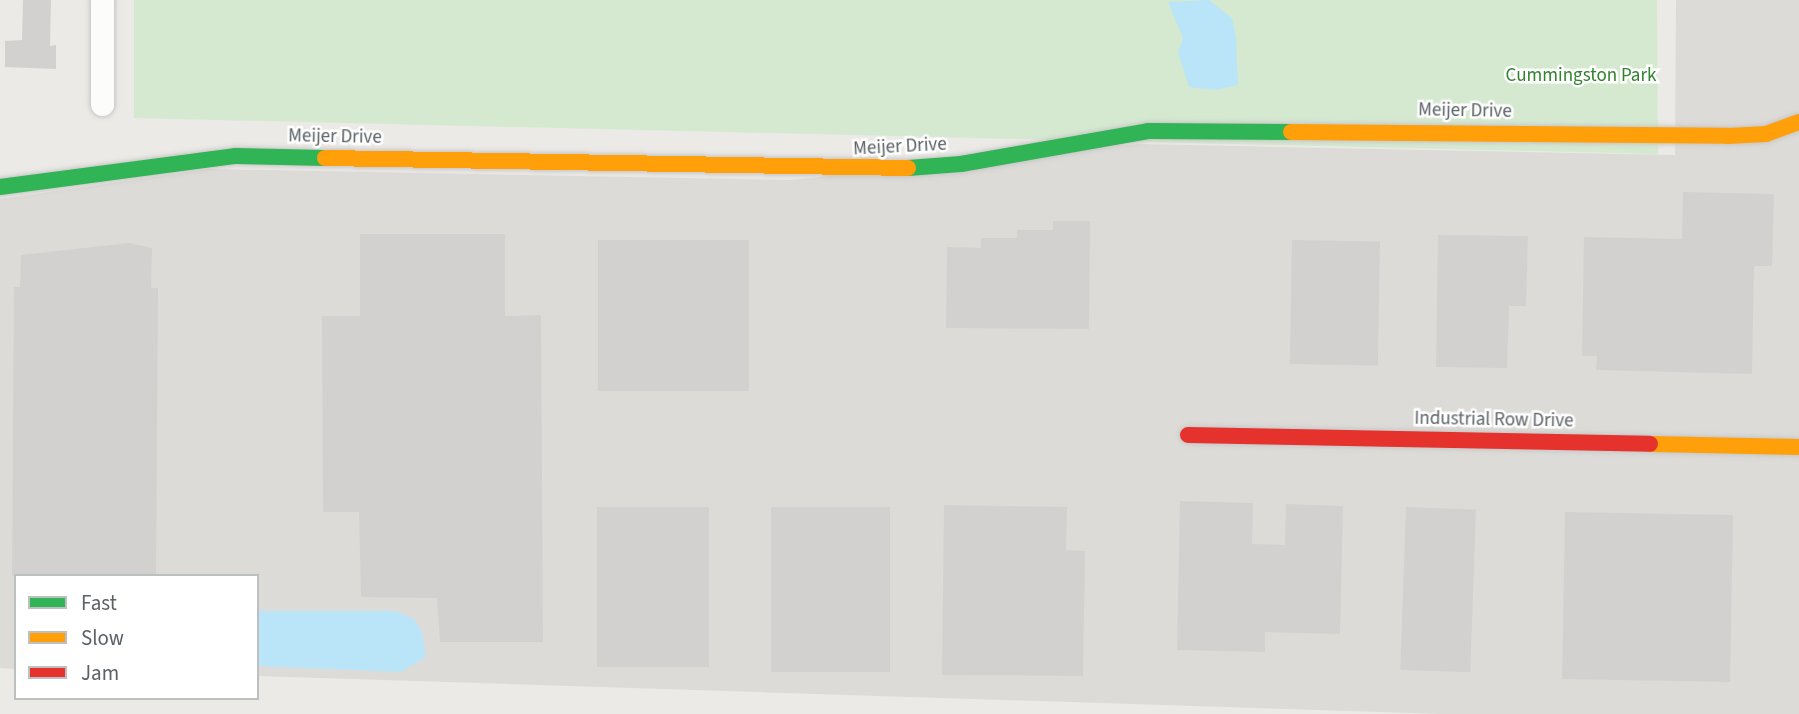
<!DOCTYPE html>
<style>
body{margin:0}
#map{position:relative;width:1799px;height:714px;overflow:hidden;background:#eceae6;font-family:"Source Sans 3",sans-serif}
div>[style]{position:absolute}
.industrial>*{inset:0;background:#dddbd7}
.green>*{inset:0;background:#d5e9d0}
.water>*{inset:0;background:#bae4f8}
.building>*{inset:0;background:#d3d1cf;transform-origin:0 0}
.roads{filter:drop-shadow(0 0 2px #c7c7c7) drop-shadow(0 0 2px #c7c7c7)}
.street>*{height:23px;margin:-11.5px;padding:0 11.5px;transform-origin:11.5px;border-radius:11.5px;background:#fcfcfb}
.fast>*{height:16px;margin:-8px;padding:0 8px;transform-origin:8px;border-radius:8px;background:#30b455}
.slow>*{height:16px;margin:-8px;padding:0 8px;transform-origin:8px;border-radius:8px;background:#ff9f0a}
.jam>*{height:16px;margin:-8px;padding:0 8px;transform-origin:8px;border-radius:8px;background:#e5322d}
span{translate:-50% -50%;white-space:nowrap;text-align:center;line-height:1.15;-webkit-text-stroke:5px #fff;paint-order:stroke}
.park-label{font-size:19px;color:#32822e}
.street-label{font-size:19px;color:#5b6165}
.legend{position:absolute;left:14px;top:574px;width:245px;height:126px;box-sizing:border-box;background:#fff;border:2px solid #bdc0c1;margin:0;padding:9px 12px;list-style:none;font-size:21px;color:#5b6165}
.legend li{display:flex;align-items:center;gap:14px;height:35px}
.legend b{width:35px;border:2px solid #bdc0c1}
</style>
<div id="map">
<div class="industrial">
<i style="clip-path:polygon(1676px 0,1799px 0,1799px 714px,1443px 714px,257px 676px,257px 576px,16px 576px,16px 669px,0 668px,0 199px,209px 169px,790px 180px,1138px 144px,1675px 155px)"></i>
</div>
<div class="green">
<i style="clip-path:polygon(134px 0,1657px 0,1658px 154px,134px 118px)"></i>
</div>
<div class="water">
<i style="clip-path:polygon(1209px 0,1232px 18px,1236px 37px,1238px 85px,1216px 90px,1189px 87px,1178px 53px,1183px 38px,1168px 2px)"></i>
<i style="clip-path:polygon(257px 611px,396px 611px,414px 619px,422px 632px,426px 657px,401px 672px,257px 666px)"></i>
</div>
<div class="building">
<i style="clip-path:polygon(23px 0,51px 0,50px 46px,56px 45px,56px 69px,5px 67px,5px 41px,22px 40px)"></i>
<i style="clip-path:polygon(1683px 192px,1774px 194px,1772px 266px,1754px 266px,1752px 374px,1596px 370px,1597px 356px,1582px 356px,1584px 237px,1682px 239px)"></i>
<i style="clip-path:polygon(1053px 221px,1090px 221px,1089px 329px,946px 328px,947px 247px,981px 248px,981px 238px,1017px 238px,1017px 230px,1053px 230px)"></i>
<i style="clip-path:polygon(360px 234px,505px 234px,505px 316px,541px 315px,543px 642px,440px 642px,437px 598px,361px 597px,359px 512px,323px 512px,322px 316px,360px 316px)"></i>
<i style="clip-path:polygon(1438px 235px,1528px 236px,1526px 306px,1509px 306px,1507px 368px,1436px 367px)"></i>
<i style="left:598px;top:240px;width:151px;height:151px"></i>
<i style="left:1292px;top:240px;width:88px;height:124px;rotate:1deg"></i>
<i style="clip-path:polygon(129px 243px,152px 248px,151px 288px,158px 288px,156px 576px,12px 576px,14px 287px,20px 287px,21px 255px)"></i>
<i style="clip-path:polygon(1180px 501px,1253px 503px,1252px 544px,1285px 545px,1286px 504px,1343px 506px,1340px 634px,1265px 632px,1265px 652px,1177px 650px)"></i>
<i style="clip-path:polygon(944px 505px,1067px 507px,1066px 550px,1085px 551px,1083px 676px,942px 675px)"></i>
<i style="left:597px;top:507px;width:112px;height:160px"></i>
<i style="left:771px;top:507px;width:119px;height:165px"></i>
<i style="left:1406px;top:507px;width:70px;height:163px;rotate:2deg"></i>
<i style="left:1565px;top:512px;width:168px;height:167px;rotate:1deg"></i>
</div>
<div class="roads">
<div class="street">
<i style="left:102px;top:104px;width:104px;rotate:-90deg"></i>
</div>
<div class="fast">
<i style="left:908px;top:168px;width:53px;rotate:-4.3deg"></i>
<i style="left:961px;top:164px;width:190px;rotate:-10deg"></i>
<i style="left:1148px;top:131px;width:143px;rotate:0.4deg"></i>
<i style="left:0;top:187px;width:238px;rotate:-7.5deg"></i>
<i style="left:236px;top:156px;width:89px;rotate:1.3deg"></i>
</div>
<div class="slow">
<i style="left:1291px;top:132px;width:437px;rotate:0.5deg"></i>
<i style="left:1728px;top:136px;width:38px;rotate:-3deg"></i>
<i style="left:1766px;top:134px;width:35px;rotate:-20deg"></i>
<i style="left:325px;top:158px;width:583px;rotate:0.98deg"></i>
<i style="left:1650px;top:444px;width:149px;rotate:1.2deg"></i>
</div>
<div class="jam">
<i style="left:1188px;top:435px;width:462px;rotate:1.1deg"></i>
</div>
</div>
<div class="park-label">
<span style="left:1581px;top:76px">Cummingston Park</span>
</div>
<div class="street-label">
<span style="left:1465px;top:111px;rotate:1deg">Meijer Drive</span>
<span style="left:335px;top:137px;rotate:1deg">Meijer Drive</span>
<span style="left:900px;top:147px;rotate:-3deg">Meijer Drive</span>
<span style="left:1494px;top:420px;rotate:1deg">Industrial Row Drive</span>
</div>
<ul class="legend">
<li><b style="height:9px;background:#30b455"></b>Fast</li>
<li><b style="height:9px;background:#ff9f0a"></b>Slow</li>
<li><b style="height:9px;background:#e5322d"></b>Jam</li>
</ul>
</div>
